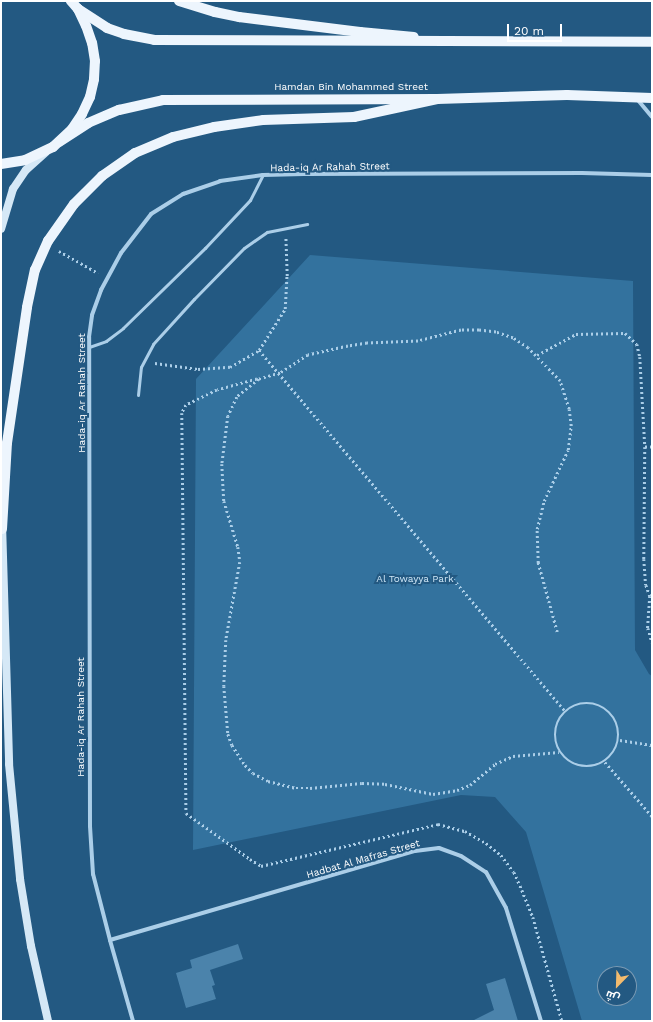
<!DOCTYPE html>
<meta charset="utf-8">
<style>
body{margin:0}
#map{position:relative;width:653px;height:1022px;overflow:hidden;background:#235982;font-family:"Work Sans",Cairo,sans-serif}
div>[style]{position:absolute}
.green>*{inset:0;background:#33729e}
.building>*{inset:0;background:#4b83ab}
.path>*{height:2.5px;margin-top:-1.25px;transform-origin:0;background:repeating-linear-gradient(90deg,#abcee8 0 2px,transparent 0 5px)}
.path>.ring{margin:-1.25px;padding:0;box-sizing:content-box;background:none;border:2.5px solid #abcee8;border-radius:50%}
.service>*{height:3px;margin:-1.5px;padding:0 1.5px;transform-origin:1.5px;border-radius:1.5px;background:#abcee8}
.minor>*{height:4px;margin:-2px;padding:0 2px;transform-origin:2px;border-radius:2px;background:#abcee8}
.secondary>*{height:8px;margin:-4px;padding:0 4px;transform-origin:4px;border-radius:4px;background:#d5e8f6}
.primary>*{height:10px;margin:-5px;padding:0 5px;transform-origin:5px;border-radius:5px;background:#edf5fd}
span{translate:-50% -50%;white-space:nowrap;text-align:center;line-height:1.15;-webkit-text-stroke:4px #235982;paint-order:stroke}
.street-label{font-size:10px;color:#fff}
.park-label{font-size:10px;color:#cee6f6}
.frame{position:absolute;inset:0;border:2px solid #fff;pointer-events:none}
.north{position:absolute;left:597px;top:966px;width:40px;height:40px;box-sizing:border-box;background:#235982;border:1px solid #7b9bb4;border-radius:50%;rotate:203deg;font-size:11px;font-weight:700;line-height:16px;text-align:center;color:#fff}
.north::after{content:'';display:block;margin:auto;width:14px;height:18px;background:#f3bb6e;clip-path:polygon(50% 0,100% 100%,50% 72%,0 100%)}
.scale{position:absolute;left:507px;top:24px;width:55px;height:18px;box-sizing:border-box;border:2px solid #fff;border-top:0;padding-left:5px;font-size:12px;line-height:14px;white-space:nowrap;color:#fff;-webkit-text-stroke:3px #235982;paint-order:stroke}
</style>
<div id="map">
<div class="green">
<i style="clip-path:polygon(evenodd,310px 255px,633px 281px,635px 650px,649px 674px,652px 676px,652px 1021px,582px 1021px,526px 832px,495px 797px,461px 795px,193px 850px,196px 379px,310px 255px,605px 974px,629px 974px,629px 998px,605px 998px,605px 974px)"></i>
</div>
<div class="building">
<i style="clip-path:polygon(238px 944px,243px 959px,210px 970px,215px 985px,212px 986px,216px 999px,186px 1008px,176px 973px,192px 968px,190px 960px)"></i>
<i style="clip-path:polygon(505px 978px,518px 1021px,472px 1021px,494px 1010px,486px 984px)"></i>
</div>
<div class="path">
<i style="left:59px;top:251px;width:45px;rotate:29.4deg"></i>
<i style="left:259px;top:350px;width:473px;rotate:49.7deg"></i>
<i style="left:537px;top:355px;width:44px;rotate:-28.3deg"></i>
<i style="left:576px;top:334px;width:49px;rotate:-1.2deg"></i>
<i style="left:625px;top:333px;width:16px;rotate:43deg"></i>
<i style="left:637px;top:344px;width:13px;rotate:77deg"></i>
<i style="left:640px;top:357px;width:90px;rotate:86.8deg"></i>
<i style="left:155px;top:363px;width:43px;rotate:7.9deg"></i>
<i style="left:198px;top:369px;width:32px;rotate:-4deg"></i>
<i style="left:230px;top:367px;width:34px;rotate:-30deg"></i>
<i style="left:259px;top:350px;width:49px;rotate:-57.6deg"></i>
<i style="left:285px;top:309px;width:33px;rotate:-87deg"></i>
<i style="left:287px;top:276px;width:38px;rotate:-92deg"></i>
<i style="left:257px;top:379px;width:41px;rotate:164.6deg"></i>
<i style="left:217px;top:390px;width:34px;rotate:154deg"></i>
<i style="left:186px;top:405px;width:9px;rotate:117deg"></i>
<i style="left:182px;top:413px;width:400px;rotate:89.4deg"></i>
<i style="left:186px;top:813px;width:79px;rotate:35.7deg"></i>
<i style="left:250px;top:859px;width:13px;rotate:32deg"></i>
<i style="left:261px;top:866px;width:182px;rotate:-13.3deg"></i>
<i style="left:438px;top:824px;width:28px;rotate:15deg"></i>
<i style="left:465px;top:831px;width:24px;rotate:30deg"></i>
<i style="left:486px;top:843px;width:19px;rotate:39deg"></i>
<i style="left:501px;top:855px;width:21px;rotate:53deg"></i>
<i style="left:514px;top:872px;width:20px;rotate:66deg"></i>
<i style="left:522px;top:890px;width:29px;rotate:68deg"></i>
<i style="left:533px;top:917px;width:108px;rotate:74.4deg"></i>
<i style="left:652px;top:447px;width:7px;rotate:180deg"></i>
<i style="left:645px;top:447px;width:112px;rotate:90.5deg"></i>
<i style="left:644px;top:559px;width:26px;rotate:86deg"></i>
<i style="left:646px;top:585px;width:12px;rotate:70deg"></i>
<i style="left:650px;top:596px;width:32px;rotate:94deg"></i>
<i style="left:648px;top:628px;width:15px;rotate:74deg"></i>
<i style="left:557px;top:632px;width:72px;rotate:-105.4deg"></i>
<i style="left:538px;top:563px;width:34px;rotate:-92deg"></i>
<i style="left:537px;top:529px;width:29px;rotate:-76deg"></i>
<i style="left:544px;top:501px;width:56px;rotate:-64.8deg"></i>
<i style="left:568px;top:450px;width:24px;rotate:-83deg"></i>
<i style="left:571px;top:426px;width:17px;rotate:-97deg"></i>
<i style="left:569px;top:409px;width:29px;rotate:-108deg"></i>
<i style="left:560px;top:381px;width:46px;rotate:-134.1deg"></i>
<i style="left:528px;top:348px;width:18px;rotate:-146deg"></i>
<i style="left:513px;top:338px;width:18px;rotate:-161deg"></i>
<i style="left:496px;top:332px;width:17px;rotate:-173deg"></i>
<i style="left:479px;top:330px;width:18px;rotate:180deg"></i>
<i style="left:461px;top:330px;width:44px;rotate:165.7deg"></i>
<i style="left:418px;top:341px;width:51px;rotate:177.8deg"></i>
<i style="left:367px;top:343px;width:19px;rotate:171deg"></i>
<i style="left:348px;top:346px;width:41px;rotate:167.3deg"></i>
<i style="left:308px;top:355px;width:33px;rotate:147deg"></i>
<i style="left:280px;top:373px;width:22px;rotate:164deg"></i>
<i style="left:259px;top:379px;width:28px;rotate:141deg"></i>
<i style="left:237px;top:397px;width:21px;rotate:115deg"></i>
<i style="left:228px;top:416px;width:48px;rotate:97.1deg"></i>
<i style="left:222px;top:464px;width:37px;rotate:87deg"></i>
<i style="left:224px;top:501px;width:48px;rotate:73.1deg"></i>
<i style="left:238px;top:547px;width:15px;rotate:82deg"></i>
<i style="left:240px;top:562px;width:79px;rotate:100.2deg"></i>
<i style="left:226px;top:640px;width:46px;rotate:92.5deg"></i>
<i style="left:224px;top:686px;width:48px;rotate:85.2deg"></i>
<i style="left:228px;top:734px;width:12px;rotate:70deg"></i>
<i style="left:232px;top:745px;width:24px;rotate:57deg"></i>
<i style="left:245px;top:765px;width:11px;rotate:45deg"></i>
<i style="left:253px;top:773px;width:17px;rotate:28deg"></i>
<i style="left:268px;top:781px;width:29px;rotate:14deg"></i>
<i style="left:296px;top:788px;width:14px"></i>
<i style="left:310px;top:788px;width:52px;rotate:-5.5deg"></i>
<i style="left:362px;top:783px;width:23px;rotate:2deg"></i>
<i style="left:385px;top:784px;width:49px;rotate:11.8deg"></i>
<i style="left:433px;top:794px;width:24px;rotate:-9deg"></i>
<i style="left:457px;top:790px;width:14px;rotate:-21deg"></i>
<i style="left:470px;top:785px;width:33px;rotate:-40deg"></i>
<i style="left:495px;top:764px;width:20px;rotate:-24deg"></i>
<i style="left:513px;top:756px;width:46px;rotate:-5deg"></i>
<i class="ring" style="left:555px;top:703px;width:61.5px;height:61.5px"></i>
<i style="left:620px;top:740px;width:32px;rotate:9deg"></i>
<i style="left:605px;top:762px;width:72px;rotate:49deg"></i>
</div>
<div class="service">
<i style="left:89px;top:347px;width:18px;rotate:-19deg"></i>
<i style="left:106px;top:341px;width:21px;rotate:-37deg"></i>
<i style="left:123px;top:328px;width:115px;rotate:-44.3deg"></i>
<i style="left:205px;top:248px;width:66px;rotate:-46.8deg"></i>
<i style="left:250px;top:200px;width:28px;rotate:-63deg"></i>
<i style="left:138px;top:395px;width:28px;rotate:-84deg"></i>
<i style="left:141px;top:367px;width:26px;rotate:-62deg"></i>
<i style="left:153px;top:344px;width:61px;rotate:-47.7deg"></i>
<i style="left:194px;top:299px;width:71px;rotate:-45.6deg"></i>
<i style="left:244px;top:248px;width:28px;rotate:-35deg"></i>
<i style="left:267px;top:232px;width:41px;rotate:-11.3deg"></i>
</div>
<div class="minor">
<i style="left:637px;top:99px;width:23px;rotate:50deg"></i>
<i style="left:110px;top:940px;width:318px;rotate:-16.3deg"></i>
<i style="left:415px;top:851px;width:24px;rotate:-7deg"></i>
<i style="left:439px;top:848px;width:23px;rotate:20deg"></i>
<i style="left:461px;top:856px;width:30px;rotate:33deg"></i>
<i style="left:486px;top:872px;width:41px;rotate:60.9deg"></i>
<i style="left:506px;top:908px;width:118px;rotate:72.8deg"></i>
<i style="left:133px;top:1021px;width:84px;rotate:-105.9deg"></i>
<i style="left:110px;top:940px;width:68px;rotate:-104.4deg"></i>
<i style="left:93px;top:874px;width:48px;rotate:-93.6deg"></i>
<i style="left:90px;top:826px;width:489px;rotate:-90.1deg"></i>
<i style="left:89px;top:337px;width:22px;rotate:-82deg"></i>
<i style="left:92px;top:315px;width:27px;rotate:-70deg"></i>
<i style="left:101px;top:290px;width:42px;rotate:-61.6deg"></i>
<i style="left:121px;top:253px;width:49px;rotate:-52.4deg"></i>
<i style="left:151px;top:214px;width:38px;rotate:-32deg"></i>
<i style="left:183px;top:194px;width:39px;rotate:-19deg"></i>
<i style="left:220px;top:181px;width:43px;rotate:-7.9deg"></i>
<i style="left:263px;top:175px;width:41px;rotate:-1.4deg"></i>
<i style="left:304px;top:174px;width:278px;rotate:-0.2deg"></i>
<i style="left:582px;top:173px;width:70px;rotate:1.6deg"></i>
</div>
<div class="secondary">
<i style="left:1px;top:229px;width:42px;rotate:-73.3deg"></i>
<i style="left:13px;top:189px;width:23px;rotate:-56deg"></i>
<i style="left:26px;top:170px;width:27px;rotate:-42deg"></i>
<i style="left:2px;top:523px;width:241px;rotate:88.3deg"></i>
<i style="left:9px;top:764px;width:116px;rotate:84.5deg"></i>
<i style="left:20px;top:879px;width:68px;rotate:80.7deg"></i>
<i style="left:31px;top:946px;width:77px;rotate:77.2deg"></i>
</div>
<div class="primary">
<i style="left:179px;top:1px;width:38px;rotate:17deg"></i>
<i style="left:215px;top:12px;width:25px;rotate:12deg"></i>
<i style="left:239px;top:17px;width:122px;rotate:7.1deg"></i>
<i style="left:360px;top:32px;width:54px;rotate:5.3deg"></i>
<i style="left:78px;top:9px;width:35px;rotate:33deg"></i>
<i style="left:107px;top:28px;width:18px;rotate:19deg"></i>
<i style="left:124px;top:34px;width:31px;rotate:11deg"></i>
<i style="left:154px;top:40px;width:498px;rotate:0.2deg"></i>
<i style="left:59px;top:142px;width:35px;rotate:-33deg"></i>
<i style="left:88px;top:123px;width:34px;rotate:-23deg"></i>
<i style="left:119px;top:110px;width:45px;rotate:-12.8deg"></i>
<i style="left:163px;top:100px;width:274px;rotate:-0.2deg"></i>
<i style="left:437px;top:99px;width:130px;rotate:-1.8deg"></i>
<i style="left:567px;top:95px;width:85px;rotate:2deg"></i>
<i style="left:1px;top:164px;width:24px;rotate:-9deg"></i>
<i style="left:25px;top:160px;width:31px;rotate:-25deg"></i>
<i style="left:53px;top:147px;width:26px;rotate:-43deg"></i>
<i style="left:72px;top:129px;width:18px;rotate:-56deg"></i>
<i style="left:82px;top:114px;width:19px;rotate:-65deg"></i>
<i style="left:90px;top:97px;width:18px;rotate:-77deg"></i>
<i style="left:94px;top:79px;width:18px;rotate:-87deg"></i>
<i style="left:95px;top:61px;width:18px;rotate:-99deg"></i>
<i style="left:92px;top:43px;width:18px;rotate:-109deg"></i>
<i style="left:86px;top:26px;width:19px;rotate:-115deg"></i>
<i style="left:78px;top:9px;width:11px;rotate:-131deg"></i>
<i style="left:2px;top:529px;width:86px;rotate:-86.7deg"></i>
<i style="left:7px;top:443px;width:137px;rotate:-81.6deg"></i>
<i style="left:27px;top:307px;width:38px;rotate:-78deg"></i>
<i style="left:35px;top:270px;width:32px;rotate:-66deg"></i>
<i style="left:48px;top:241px;width:45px;rotate:-54.9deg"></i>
<i style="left:74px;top:204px;width:40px;rotate:-45deg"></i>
<i style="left:102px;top:176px;width:40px;rotate:-34.9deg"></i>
<i style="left:135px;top:153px;width:41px;rotate:-22.8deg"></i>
<i style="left:173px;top:137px;width:42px;rotate:-13.7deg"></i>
<i style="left:214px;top:127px;width:49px;rotate:-8.1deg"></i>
<i style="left:263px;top:120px;width:91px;rotate:-1.9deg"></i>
<i style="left:354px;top:117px;width:85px;rotate:-12.2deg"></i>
</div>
<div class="street-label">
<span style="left:351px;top:87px">Hamdan Bin Mohammed Street</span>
<span style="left:330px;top:167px;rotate:-1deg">Hada-iq Ar Rahah Street</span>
<span style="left:82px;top:393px;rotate:-90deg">Hada-iq Ar Rahah Street</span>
<span style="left:81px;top:717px;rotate:-90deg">Hada-iq Ar Rahah Street</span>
<span style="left:363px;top:859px;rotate:-16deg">Hadbat Al Mafras Street</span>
</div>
<div class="park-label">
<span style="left:415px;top:579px">Al Towayya Park</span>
</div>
<div class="frame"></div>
<div class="north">ش</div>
<div class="scale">20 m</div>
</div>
